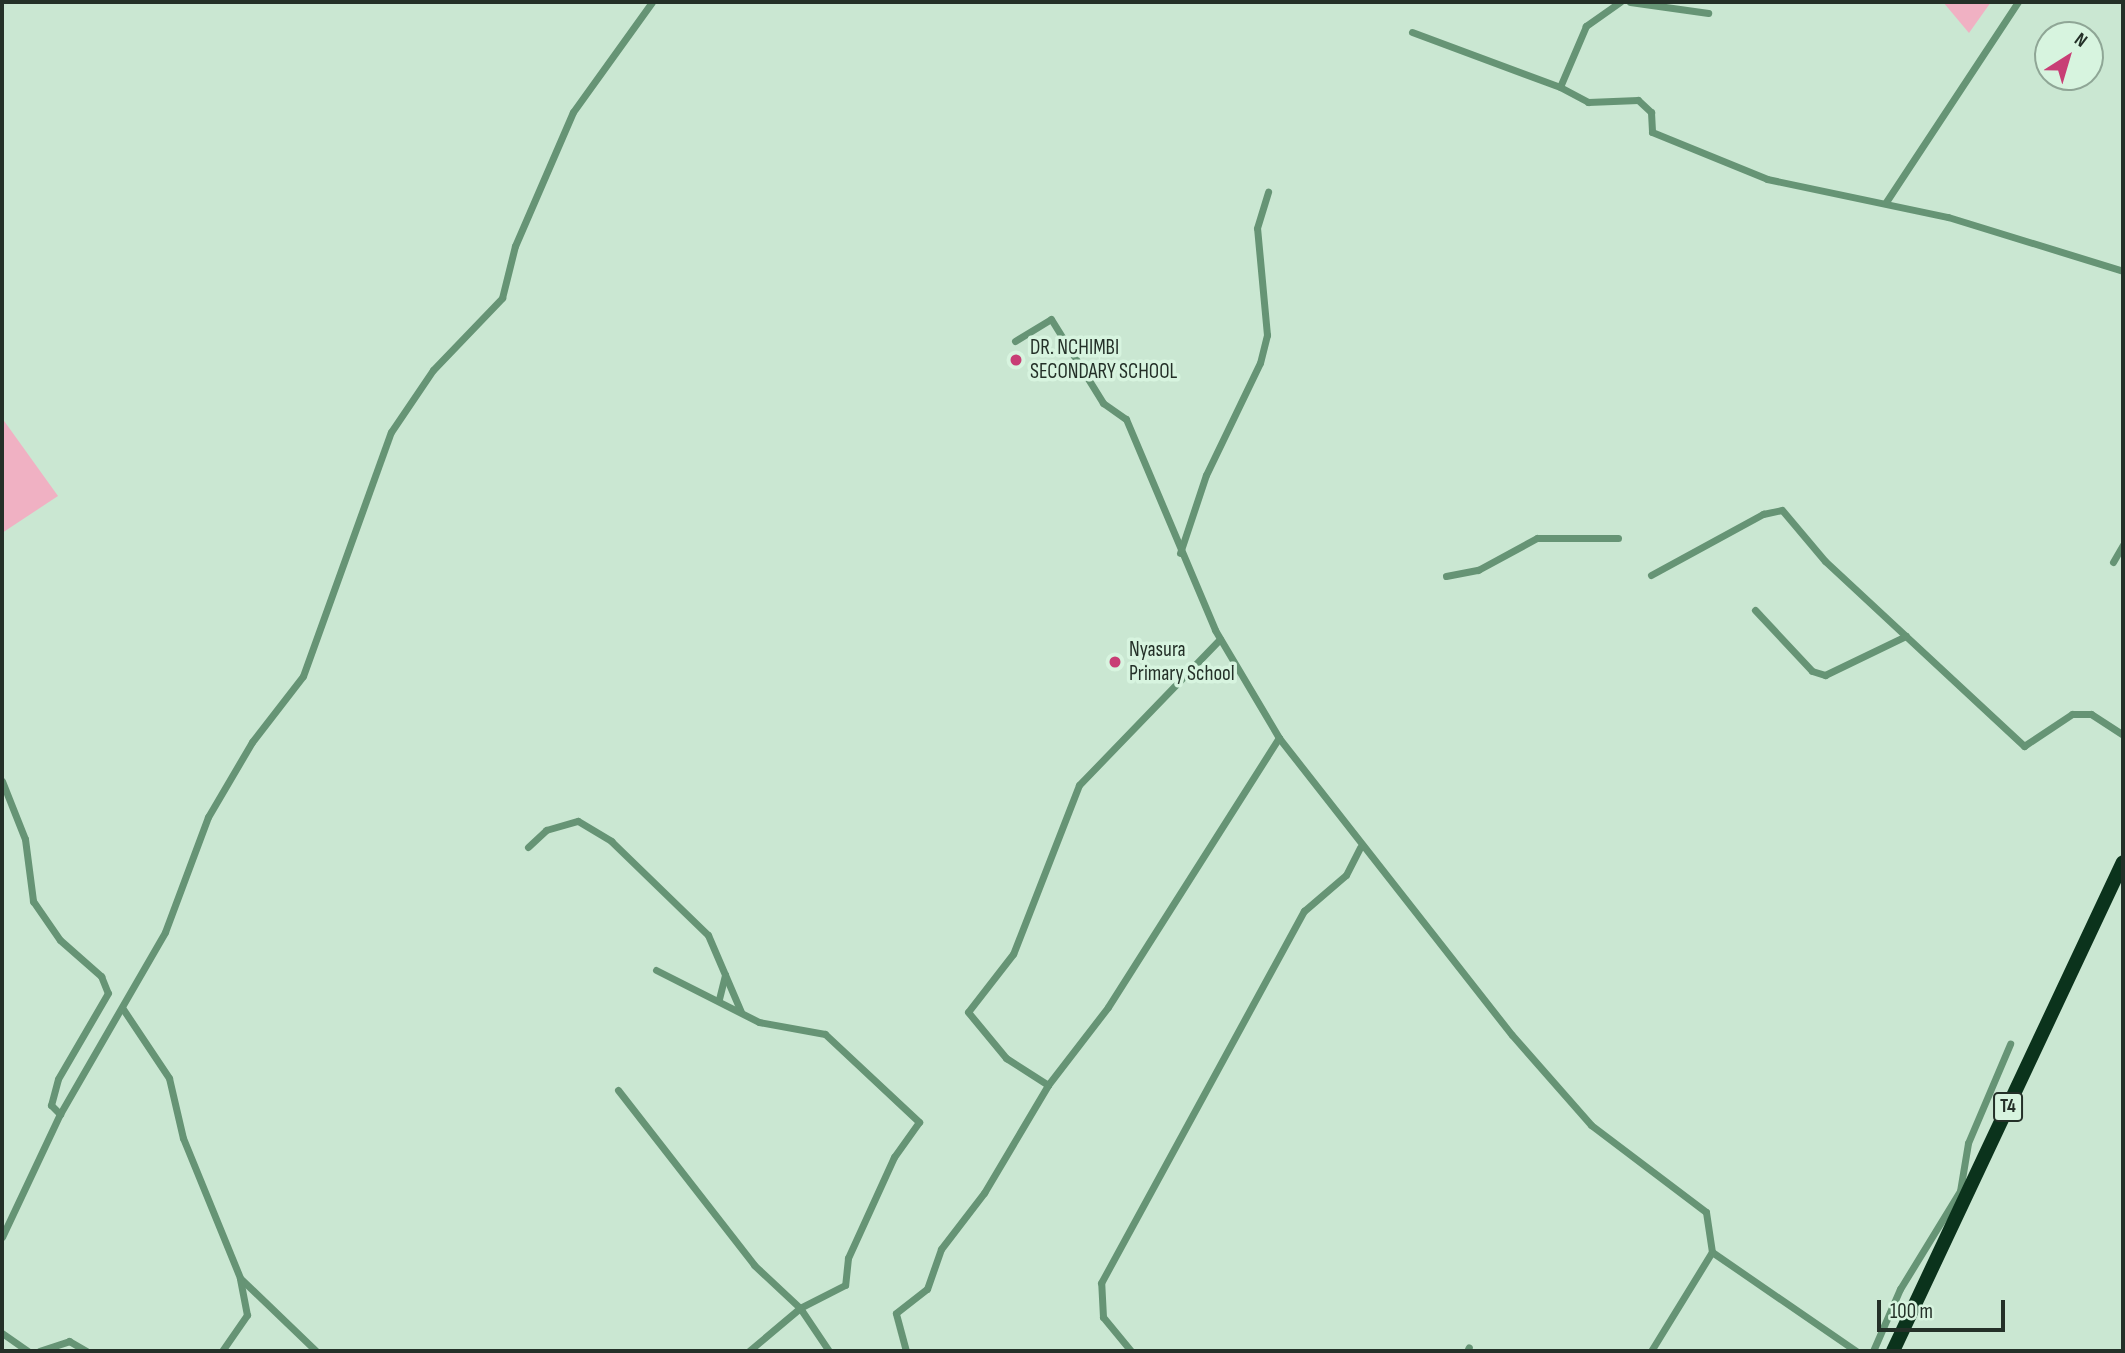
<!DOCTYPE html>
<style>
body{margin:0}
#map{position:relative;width:2125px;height:1353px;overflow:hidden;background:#cae7d2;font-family:"Sofia Sans Condensed",sans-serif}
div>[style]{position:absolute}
.green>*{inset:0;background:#f0b1c3}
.street>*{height:7px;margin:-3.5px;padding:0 3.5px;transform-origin:3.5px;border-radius:3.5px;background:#669475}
.highway>*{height:14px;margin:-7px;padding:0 7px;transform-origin:7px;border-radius:7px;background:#0b331c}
.dots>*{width:19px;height:19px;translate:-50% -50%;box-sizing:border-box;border:4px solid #d7f4df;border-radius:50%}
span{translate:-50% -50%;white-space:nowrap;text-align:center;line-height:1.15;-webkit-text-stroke:7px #d7f4df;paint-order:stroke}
.shield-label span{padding:2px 5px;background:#d7f4df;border:2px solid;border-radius:5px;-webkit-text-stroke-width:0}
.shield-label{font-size:19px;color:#243028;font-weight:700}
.poi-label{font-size:21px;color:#243028}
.left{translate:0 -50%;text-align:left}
.frame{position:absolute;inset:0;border:4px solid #243028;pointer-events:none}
.north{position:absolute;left:2034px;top:21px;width:70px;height:70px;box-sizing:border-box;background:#d7f4df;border:2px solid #8fa696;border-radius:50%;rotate:37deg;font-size:19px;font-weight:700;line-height:28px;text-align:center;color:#243028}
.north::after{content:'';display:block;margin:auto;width:24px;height:32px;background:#c83e75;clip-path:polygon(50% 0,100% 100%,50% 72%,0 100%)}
.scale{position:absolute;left:1877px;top:1300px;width:128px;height:32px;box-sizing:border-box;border:4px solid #243028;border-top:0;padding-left:9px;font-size:21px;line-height:24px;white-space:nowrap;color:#243028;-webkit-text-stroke:5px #d7f4df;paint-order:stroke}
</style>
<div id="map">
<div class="green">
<i style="clip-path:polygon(1943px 2px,1991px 2px,1969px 33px)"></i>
<i style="clip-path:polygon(2px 418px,58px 496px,2px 533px)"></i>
</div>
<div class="street">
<i style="left:1620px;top:2px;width:42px;rotate:144.8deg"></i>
<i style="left:1586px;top:26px;width:66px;rotate:113.1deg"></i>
<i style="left:1560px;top:87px;width:32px;rotate:28deg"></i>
<i style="left:1588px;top:102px;width:50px;rotate:-2.3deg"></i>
<i style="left:1638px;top:100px;width:18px;rotate:43deg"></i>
<i style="left:1651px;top:112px;width:20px;rotate:87deg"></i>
<i style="left:1652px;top:132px;width:124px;rotate:22.2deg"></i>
<i style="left:1767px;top:179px;width:185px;rotate:11.9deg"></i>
<i style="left:1948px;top:217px;width:183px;rotate:17.1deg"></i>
<i style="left:1630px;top:2px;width:79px;rotate:8deg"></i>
<i style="left:1412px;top:32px;width:158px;rotate:20.4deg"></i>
<i style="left:1886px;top:202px;width:240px;rotate:-56.6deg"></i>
<i style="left:1015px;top:341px;width:42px;rotate:-31.4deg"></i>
<i style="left:1051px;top:319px;width:99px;rotate:58.2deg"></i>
<i style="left:1103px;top:403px;width:28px;rotate:35deg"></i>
<i style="left:1126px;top:419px;width:229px;rotate:67.1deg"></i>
<i style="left:1215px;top:630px;width:126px;rotate:59.3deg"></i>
<i style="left:1279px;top:738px;width:377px;rotate:51.9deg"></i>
<i style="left:1512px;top:1035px;width:120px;rotate:48.7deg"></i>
<i style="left:1591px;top:1125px;width:144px;rotate:37.1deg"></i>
<i style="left:1706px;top:1212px;width:40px;rotate:81.5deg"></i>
<i style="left:1712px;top:1252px;width:175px;rotate:34.5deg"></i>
<i style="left:1180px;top:553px;width:82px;rotate:-71.6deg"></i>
<i style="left:1206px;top:475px;width:124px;rotate:-64.3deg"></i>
<i style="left:1260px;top:363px;width:29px;rotate:-76deg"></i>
<i style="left:1267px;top:335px;width:107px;rotate:-95.3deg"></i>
<i style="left:1257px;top:228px;width:38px;rotate:-73deg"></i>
<i style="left:2113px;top:562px;width:20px;rotate:-60deg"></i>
<i style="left:1651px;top:575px;width:128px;rotate:-28.6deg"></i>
<i style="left:1763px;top:514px;width:19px;rotate:-12deg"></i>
<i style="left:1782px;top:510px;width:67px;rotate:49.9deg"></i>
<i style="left:1825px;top:561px;width:272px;rotate:42.9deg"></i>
<i style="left:2024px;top:746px;width:58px;rotate:-33.7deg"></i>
<i style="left:2072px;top:714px;width:19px"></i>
<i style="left:2091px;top:714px;width:38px;rotate:33deg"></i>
<i style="left:1446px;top:576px;width:33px;rotate:-11deg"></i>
<i style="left:1478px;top:570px;width:67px;rotate:-28.5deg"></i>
<i style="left:1537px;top:538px;width:81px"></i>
<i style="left:1755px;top:610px;width:83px;rotate:46.9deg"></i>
<i style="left:1812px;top:671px;width:14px;rotate:17deg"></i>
<i style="left:1825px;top:675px;width:90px;rotate:-25.7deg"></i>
<i style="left:1220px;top:639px;width:203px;rotate:134deg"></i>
<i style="left:1079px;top:785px;width:181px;rotate:111.3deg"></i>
<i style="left:1013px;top:954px;width:73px;rotate:127.8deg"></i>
<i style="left:968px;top:1012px;width:60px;rotate:50.4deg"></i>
<i style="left:1006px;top:1058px;width:50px;rotate:32.7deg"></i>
<i style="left:1048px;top:1085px;width:98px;rotate:-52.4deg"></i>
<i style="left:1108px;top:1007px;width:319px;rotate:-57.6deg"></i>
<i style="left:2px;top:781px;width:62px;rotate:68.4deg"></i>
<i style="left:25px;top:839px;width:63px;rotate:82.6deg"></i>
<i style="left:33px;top:901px;width:47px;rotate:55.3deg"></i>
<i style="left:60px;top:940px;width:55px;rotate:41.3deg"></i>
<i style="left:101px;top:976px;width:18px;rotate:68deg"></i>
<i style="left:108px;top:993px;width:99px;rotate:120.2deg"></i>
<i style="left:58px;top:1079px;width:27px;rotate:105deg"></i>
<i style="left:51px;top:1105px;width:13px;rotate:45deg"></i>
<i style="left:528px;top:847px;width:25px;rotate:-43deg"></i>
<i style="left:546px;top:830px;width:33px;rotate:-16deg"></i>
<i style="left:578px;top:821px;width:39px;rotate:31deg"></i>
<i style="left:611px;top:841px;width:135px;rotate:44.1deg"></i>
<i style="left:708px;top:935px;width:84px;rotate:66.8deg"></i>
<i style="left:656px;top:970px;width:115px;rotate:26.8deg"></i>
<i style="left:759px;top:1022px;width:67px;rotate:10.3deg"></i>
<i style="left:825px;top:1034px;width:129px;rotate:43.1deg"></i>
<i style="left:919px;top:1122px;width:43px;rotate:125.5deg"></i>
<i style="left:894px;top:1157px;width:111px;rotate:114.5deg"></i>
<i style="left:848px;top:1258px;width:27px;rotate:96deg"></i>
<i style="left:845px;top:1285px;width:51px;rotate:152.9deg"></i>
<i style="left:800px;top:1308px;width:67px;rotate:139.9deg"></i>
<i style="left:719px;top:999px;width:25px;rotate:-76deg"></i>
<i style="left:123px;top:1009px;width:83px;rotate:56.3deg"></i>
<i style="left:169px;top:1078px;width:62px;rotate:76.9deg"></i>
<i style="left:183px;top:1138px;width:151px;rotate:67.8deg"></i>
<i style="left:240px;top:1278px;width:105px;rotate:43.8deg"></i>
<i style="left:618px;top:1090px;width:222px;rotate:52.1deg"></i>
<i style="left:754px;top:1265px;width:63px;rotate:43.1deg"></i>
<i style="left:800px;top:1308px;width:52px;rotate:56deg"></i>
<i style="left:2px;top:1237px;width:136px;rotate:-64.8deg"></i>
<i style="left:60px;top:1114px;width:210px;rotate:-60deg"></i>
<i style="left:165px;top:932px;width:123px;rotate:-69.5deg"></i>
<i style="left:208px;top:817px;width:87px;rotate:-59.6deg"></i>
<i style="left:252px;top:742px;width:83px;rotate:-52.3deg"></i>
<i style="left:303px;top:676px;width:259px;rotate:-70.2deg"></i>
<i style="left:391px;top:432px;width:75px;rotate:-55.9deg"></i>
<i style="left:433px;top:370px;width:100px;rotate:-46.2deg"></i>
<i style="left:502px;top:298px;width:54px;rotate:-76deg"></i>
<i style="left:515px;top:246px;width:146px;rotate:-66.6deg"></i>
<i style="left:573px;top:112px;width:135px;rotate:-54.3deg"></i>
<i style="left:2px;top:1333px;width:32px;rotate:35deg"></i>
<i style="left:39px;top:1351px;width:32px;rotate:-18deg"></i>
<i style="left:69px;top:1341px;width:20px;rotate:30deg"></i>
<i style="left:222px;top:1351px;width:44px;rotate:-55.2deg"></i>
<i style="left:247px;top:1315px;width:36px;rotate:-101deg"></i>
<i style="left:906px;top:1351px;width:39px;rotate:-105deg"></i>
<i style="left:896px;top:1313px;width:39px;rotate:-38deg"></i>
<i style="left:927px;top:1289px;width:42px;rotate:-70.7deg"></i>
<i style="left:941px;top:1249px;width:71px;rotate:-52.5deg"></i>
<i style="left:984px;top:1193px;width:126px;rotate:-59.3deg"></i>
<i style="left:1131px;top:1351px;width:44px;rotate:-129.5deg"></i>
<i style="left:1103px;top:1317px;width:34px;rotate:-93deg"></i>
<i style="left:1101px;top:1283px;width:424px;rotate:-61.4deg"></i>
<i style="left:1304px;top:911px;width:55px;rotate:-40.6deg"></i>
<i style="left:1346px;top:875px;width:31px;rotate:-63deg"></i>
<i style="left:1467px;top:1351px;width:4px;rotate:-63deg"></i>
<i style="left:1651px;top:1351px;width:116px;rotate:-58.4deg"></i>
<i style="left:1873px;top:1351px;width:68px;rotate:-66.5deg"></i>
<i style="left:1900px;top:1289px;width:115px;rotate:-58.5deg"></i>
<i style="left:1960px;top:1191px;width:49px;rotate:-80.5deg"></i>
<i style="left:1968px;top:1143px;width:108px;rotate:-67deg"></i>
</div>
<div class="highway">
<i style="left:1893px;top:1351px;width:540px;rotate:-64.81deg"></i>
</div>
<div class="dots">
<i style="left:1016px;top:360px;background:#c83e75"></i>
<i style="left:1115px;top:662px;background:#c83e75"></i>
</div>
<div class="shield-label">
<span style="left:2008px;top:1107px">T4</span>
</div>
<div class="poi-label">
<span class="left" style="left:1030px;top:360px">DR. NCHIMBI<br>SECONDARY SCHOOL</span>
<span class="left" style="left:1129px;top:662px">Nyasura<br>Primary School</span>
</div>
<div class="frame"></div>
<div class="north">N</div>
<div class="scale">100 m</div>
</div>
